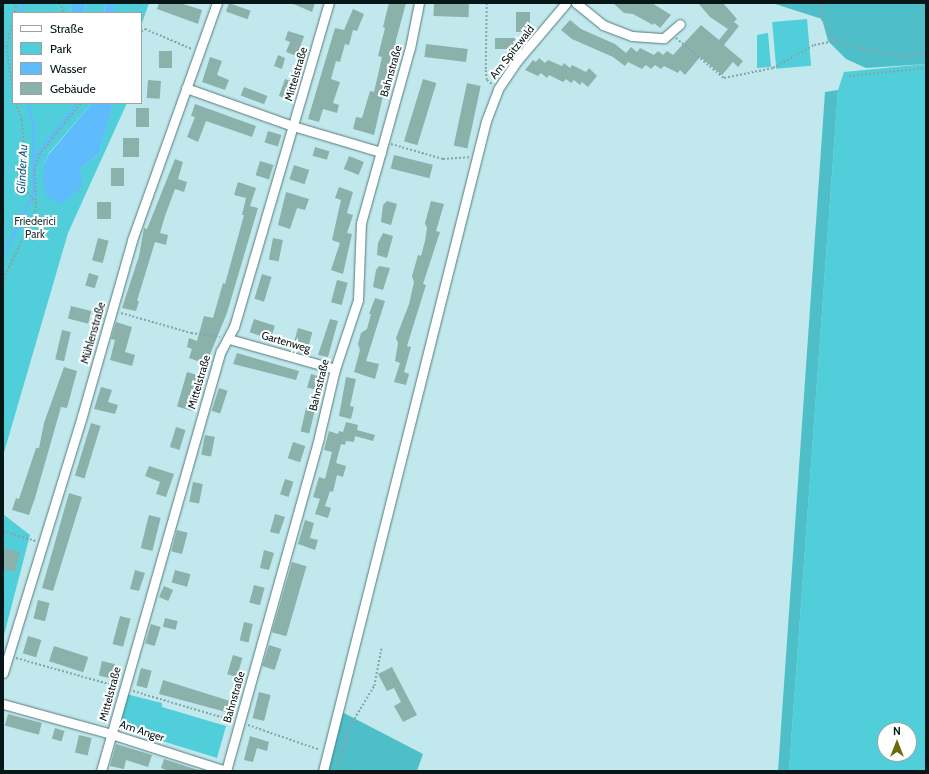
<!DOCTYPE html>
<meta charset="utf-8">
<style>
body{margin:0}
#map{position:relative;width:929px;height:774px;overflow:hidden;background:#c1e9ed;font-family:Cabin,sans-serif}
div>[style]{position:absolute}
.green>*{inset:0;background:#50ced9;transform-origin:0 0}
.forest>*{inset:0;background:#4ebfc9}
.water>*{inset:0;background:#5ebcfc}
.stream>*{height:2.5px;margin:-1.25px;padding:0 1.25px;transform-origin:1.25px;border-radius:1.25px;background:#5ebcfc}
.building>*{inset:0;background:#8bb1ab;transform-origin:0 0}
.path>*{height:1.5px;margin-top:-0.75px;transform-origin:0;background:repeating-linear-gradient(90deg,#85a5a8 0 2px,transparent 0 4px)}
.roads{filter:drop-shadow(0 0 1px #54797c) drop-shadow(0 0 1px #54797c)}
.street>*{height:9px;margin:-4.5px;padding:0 4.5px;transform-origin:4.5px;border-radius:4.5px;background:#fff}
span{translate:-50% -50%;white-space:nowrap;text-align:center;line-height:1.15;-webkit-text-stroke:4px #fff;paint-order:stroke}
.street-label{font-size:11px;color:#071617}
.park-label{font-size:11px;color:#193234}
.water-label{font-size:12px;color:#185d86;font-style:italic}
.frame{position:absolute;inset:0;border:4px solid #071617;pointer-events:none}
.legend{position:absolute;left:12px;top:12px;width:130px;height:92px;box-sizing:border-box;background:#fff;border:1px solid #9ca2a2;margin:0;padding:5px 7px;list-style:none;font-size:12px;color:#071617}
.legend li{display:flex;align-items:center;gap:8px;height:20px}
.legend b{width:20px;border:1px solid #9ca2a2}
.north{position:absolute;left:877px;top:722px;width:40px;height:40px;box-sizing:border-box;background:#fff;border:1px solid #9ca2a2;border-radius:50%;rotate:0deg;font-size:11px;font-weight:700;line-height:16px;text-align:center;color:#071617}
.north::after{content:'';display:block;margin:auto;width:14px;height:18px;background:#6c6b09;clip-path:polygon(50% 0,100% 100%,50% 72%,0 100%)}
</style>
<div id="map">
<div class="green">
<i style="clip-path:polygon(3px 3px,70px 3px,72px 13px,13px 13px,13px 103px,92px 103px,49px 153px,44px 164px,80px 169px,99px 154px,113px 103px,127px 103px,68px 233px,3px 456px)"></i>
<i style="clip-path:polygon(86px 3px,106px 3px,104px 13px,84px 13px)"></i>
<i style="clip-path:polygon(114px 3px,149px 3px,141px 26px,141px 13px,114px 13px)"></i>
<i style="left:807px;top:19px;width:47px;height:35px;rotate:85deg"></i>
<i style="clip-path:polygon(768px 33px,771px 67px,757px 68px,757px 35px)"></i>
<i style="clip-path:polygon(evenodd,926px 64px,926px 771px,789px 771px,838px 90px,844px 72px,926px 64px,885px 730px,909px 730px,909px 754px,885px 754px,885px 730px)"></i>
<i style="clip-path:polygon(3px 514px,30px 535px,3px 639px)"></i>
<i style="clip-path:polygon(126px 694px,162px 703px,162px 707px,226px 726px,217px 758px,117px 727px)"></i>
</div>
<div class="forest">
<i style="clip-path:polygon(772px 3px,926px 3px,926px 64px,866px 68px,846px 59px,828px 41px,822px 19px)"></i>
<i style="clip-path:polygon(838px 90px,789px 771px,778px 771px,825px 92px)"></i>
<i style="clip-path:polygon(342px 712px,423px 754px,417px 771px,327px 771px)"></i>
</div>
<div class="water">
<i style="clip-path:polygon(70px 3px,86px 3px,84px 13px,72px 13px)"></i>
<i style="clip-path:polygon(106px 3px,114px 3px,114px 13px,104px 13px)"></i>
<i style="clip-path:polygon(92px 103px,113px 103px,110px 115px,99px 154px,80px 169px,82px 186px,62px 204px,47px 197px,43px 183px,44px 164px,49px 154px)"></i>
</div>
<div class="stream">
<i style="left:18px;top:13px;width:11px;rotate:-63deg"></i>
<i style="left:33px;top:159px;width:71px;rotate:-51.8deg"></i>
<i style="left:3px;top:255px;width:68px;rotate:-63.8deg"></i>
<i style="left:33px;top:194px;width:70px;rotate:-90deg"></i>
<i style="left:33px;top:124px;width:22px;rotate:-106deg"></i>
</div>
<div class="building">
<i style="clip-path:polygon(159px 3px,180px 3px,202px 10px,198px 24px,157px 9px)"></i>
<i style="left:229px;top:3px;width:23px;height:9px;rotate:20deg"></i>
<i style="clip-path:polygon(291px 3px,315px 3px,312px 12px)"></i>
<i style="clip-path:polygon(389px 3px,406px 3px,396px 40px,388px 87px,385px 87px,374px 135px,353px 129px,356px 117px,362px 118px,370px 91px,374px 92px,382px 57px,378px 56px,385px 28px,383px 27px)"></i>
<i style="left:434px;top:3px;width:35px;height:13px;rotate:2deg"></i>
<i style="clip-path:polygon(613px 3px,652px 3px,671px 15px,660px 28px,654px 23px,653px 25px,633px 14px,624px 13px)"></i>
<i style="clip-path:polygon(698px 3px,723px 3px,737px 19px,734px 22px,739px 26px,724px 45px,743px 61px,738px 67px,733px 62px,722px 75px,700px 57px,685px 75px,680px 70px,678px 73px,664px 66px,661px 69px,655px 65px,651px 69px,646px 65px,642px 69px,628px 62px,625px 66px,613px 57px,572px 39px,561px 30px,570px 20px,581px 29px,615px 44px,626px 53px,631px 47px,637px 52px,640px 48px,654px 55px,658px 51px,663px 55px,667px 51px,673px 55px,701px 25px,719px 40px,728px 29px,710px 17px)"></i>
<i style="clip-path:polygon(353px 9px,364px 14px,357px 31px,353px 30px,349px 45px,345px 44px,340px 62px,336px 61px,331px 79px,340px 82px,333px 103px,339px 105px,337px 113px,323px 109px,319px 122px,308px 119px,335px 28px,344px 30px)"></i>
<i style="left:516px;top:12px;width:14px;height:20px"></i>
<i style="clip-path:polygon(288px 31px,304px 36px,297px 56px,286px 52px,290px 42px,285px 40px)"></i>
<i style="left:495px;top:38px;width:20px;height:11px"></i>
<i style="left:426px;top:44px;width:42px;height:13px;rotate:7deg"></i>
<i style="left:159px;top:51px;width:13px;height:17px"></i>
<i style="clip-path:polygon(278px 55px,285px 58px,282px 69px,274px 66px)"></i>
<i style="clip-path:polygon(210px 57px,222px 61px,217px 75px,229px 80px,225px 90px,202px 82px)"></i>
<i style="clip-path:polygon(539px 58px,545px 63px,548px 60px,562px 66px,564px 63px,570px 68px,572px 65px,586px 72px,589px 68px,597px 76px,588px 87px,582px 82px,580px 85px,574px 80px,571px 83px,566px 79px,563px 82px,549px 75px,547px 78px,541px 73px,538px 76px,525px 70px,533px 60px,536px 62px)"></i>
<i style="left:285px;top:79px;width:12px;height:18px;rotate:20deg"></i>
<i style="left:423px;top:79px;width:14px;height:65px;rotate:17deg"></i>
<i style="left:148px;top:80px;width:13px;height:18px;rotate:4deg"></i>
<i style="left:467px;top:83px;width:14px;height:64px;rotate:12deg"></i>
<i style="left:244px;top:87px;width:25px;height:9px;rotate:21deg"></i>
<i style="clip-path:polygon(195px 104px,256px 126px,252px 137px,206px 121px,198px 142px,187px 137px,195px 117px,191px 116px)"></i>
<i style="left:149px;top:108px;width:19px;height:13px;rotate:90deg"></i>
<i style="left:268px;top:131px;width:14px;height:12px;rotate:17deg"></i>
<i style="left:123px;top:138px;width:16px;height:19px"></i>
<i style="left:315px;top:147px;width:15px;height:9px;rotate:16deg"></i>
<i style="left:394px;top:155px;width:40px;height:14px;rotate:14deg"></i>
<i style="left:349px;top:156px;width:16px;height:14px;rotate:22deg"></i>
<i style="clip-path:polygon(175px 159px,183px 162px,178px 179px,187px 182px,184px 192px,175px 189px,165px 216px,160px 233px,168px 235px,166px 245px,155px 242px,137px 301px,139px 301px,136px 311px,122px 308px,139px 256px,144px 228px,147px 229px)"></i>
<i style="left:260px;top:161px;width:14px;height:15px;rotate:17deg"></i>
<i style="left:294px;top:165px;width:16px;height:15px;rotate:18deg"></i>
<i style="left:111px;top:168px;width:13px;height:18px"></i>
<i style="clip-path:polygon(238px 182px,256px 188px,250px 206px,258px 208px,227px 313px,206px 364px,189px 358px,192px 349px,187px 347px,189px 338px,197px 341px,204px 316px,213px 318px,223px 283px,225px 284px,244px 215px,242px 215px,246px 198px,234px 195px)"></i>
<i style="clip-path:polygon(339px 187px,353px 192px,347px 213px,353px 215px,347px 233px,352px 234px,343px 274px,331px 270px,340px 243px,332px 240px,341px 200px,335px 198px)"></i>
<i style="clip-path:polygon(286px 192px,309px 199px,305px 210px,297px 208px,290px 229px,278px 225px)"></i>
<i style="clip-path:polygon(387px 201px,397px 204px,391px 225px,381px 222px,383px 205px)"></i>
<i style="clip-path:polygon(431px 201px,444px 204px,436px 231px,440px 232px,423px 284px,426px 285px,407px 346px,411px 347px,404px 372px,409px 374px,406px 385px,394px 382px,400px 363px,395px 361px,398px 343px,396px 338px,409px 304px,414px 282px,412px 276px,418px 255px,421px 256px,425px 241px,427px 228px,425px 223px)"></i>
<i style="left:97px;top:202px;width:14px;height:17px"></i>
<i style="clip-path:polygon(383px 233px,393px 236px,387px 258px,377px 255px,378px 243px)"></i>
<i style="left:98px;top:238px;width:11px;height:23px;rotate:15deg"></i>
<i style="left:273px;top:238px;width:10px;height:22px;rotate:11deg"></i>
<i style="clip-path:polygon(379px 266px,390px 268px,383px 290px,373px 287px,376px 270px)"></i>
<i style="left:89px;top:273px;width:10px;height:13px;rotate:17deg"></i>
<i style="left:262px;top:274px;width:10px;height:26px;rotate:17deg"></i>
<i style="left:337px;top:280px;width:11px;height:23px;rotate:15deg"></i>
<i style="clip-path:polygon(375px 298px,385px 301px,366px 361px,379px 364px,375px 379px,354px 372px,360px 350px,358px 344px,361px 333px,367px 329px,371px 314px,369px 314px)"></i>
<i style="left:71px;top:306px;width:21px;height:13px;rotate:14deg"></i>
<i style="left:254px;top:319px;width:22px;height:14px;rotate:18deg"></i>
<i style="clip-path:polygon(330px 319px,338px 321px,328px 357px,318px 355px)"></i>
<i style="clip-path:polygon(116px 322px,132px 327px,125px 352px,135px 355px,132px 366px,110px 360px,115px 340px,111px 339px)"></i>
<i style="left:298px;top:328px;width:15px;height:13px;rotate:16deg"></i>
<i style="left:62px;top:330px;width:9px;height:30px;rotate:13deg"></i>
<i style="clip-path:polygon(237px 353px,299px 371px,296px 380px,233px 364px)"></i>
<i style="clip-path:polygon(64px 367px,77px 371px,67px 408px,61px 407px,35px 498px,29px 515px,12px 510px,16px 498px,19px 499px,36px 448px,39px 448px,44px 423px)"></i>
<i style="left:187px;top:372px;width:15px;height:36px;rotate:16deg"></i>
<i style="left:311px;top:374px;width:15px;height:14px;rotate:16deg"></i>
<i style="clip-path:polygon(346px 377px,356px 379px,350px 406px,354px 407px,351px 419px,339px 416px)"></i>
<i style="clip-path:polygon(101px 387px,112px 390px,108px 402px,118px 405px,115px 414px,94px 409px)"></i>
<i style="left:219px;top:388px;width:9px;height:24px;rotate:18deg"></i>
<i style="left:306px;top:408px;width:9px;height:24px;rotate:13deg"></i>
<i style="clip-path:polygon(346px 422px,358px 425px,357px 430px,375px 435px,373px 441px,355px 436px,354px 442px,346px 441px,345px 445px,341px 444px,336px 463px,346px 466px,343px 477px,337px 475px,333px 492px,330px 491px,325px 506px,331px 508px,328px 518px,315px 514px,320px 499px,313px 497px,319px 477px,325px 479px,332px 452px,324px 450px,329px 431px,338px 434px,339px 431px,343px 432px)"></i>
<i style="left:91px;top:423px;width:10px;height:55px;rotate:17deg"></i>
<i style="left:176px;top:427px;width:10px;height:21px;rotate:17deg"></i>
<i style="left:205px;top:435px;width:10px;height:20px;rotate:11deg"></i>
<i style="left:293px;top:442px;width:13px;height:17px;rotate:18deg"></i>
<i style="clip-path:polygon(149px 466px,174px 474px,166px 497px,156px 494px,160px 482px,145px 476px)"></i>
<i style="left:285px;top:479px;width:9px;height:16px;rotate:18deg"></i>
<i style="left:193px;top:482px;width:10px;height:20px;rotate:11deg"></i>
<i style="clip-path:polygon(69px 493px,82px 497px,53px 591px,42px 588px)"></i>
<i style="clip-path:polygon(275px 514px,285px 517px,279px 534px,270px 532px)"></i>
<i style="left:149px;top:515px;width:12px;height:34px;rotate:14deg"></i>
<i style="clip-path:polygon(305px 520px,314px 523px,310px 538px,318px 540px,315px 550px,298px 544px)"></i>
<i style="left:177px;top:530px;width:11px;height:22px;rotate:15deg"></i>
<i style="clip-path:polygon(3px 548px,20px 552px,15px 572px,3px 569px)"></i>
<i style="clip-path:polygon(264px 550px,274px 553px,269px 570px,260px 568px)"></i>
<i style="left:292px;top:562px;width:15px;height:73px;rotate:16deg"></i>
<i style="clip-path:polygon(135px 570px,145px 573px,139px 591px,130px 589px)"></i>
<i style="left:175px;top:570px;width:16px;height:13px;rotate:15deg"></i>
<i style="left:254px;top:585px;width:11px;height:18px;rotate:15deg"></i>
<i style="left:164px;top:586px;width:10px;height:12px;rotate:24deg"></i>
<i style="left:38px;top:600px;width:12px;height:19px;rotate:14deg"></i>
<i style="left:120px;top:616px;width:11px;height:29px;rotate:15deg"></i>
<i style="left:165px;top:618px;width:13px;height:9px;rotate:13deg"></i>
<i style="left:244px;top:622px;width:9px;height:19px;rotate:13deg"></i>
<i style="left:151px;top:624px;width:10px;height:20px;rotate:17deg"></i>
<i style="left:28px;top:636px;width:14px;height:18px;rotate:17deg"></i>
<i style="left:269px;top:645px;width:13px;height:22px;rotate:18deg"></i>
<i style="left:54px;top:646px;width:36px;height:16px;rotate:18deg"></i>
<i style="left:233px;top:655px;width:10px;height:20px;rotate:17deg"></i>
<i style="left:102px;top:661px;width:13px;height:15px;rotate:13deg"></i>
<i style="clip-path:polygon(392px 667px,417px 715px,403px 722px,394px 706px,401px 702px,394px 688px,387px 691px,378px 674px)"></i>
<i style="left:141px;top:668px;width:11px;height:18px;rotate:15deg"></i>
<i style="clip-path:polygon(163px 680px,230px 701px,226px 712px,159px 694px)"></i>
<i style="left:259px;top:692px;width:12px;height:27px;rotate:14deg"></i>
<i style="left:8px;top:714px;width:35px;height:12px;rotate:15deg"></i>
<i style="left:55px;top:728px;width:10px;height:11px;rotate:17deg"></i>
<i style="left:79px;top:735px;width:13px;height:18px;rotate:13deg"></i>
<i style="clip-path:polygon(250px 736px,269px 742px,267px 751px,257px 748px,253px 762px,244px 760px)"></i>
<i style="clip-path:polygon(116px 744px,152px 755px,148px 767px,126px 760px,124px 769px,110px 766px)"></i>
<i style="clip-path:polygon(164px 759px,198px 770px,198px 771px,169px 771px,161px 768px)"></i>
</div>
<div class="path">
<i style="left:59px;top:3px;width:12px;rotate:59deg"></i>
<i style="left:487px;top:3px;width:67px;rotate:90.9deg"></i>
<i style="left:486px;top:70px;width:10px;rotate:84deg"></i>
<i style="left:487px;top:80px;width:6px;rotate:39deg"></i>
<i style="left:822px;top:3px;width:16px;rotate:90deg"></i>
<i style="left:822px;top:19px;width:26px;rotate:59deg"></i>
<i style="left:835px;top:41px;width:31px;rotate:17deg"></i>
<i style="left:865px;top:50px;width:40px;rotate:8.5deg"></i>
<i style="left:905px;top:56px;width:21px;rotate:-11deg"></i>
<i style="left:141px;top:32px;width:5px;rotate:-37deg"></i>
<i style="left:145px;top:29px;width:51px;rotate:23.1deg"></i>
<i style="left:676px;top:38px;width:62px;rotate:39.8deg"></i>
<i style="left:724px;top:78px;width:50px;rotate:-11.5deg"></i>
<i style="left:773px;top:68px;width:47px;rotate:-29.3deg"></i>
<i style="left:814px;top:45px;width:21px;rotate:-11deg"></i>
<i style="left:849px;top:76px;width:77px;rotate:-5.9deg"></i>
<i style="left:13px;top:93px;width:47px;rotate:-98.7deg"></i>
<i style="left:6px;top:47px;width:45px;rotate:-76deg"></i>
<i style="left:16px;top:103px;width:18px;rotate:71deg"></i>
<i style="left:22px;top:120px;width:38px;rotate:85deg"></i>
<i style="left:25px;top:158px;width:25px;rotate:104deg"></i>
<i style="left:19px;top:182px;width:7px;rotate:74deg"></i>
<i style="left:21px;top:189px;width:8px;rotate:23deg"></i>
<i style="left:28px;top:192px;width:14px;rotate:56deg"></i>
<i style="left:391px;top:144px;width:54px;rotate:16.1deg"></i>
<i style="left:443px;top:159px;width:26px;rotate:-4deg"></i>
<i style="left:3px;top:279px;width:70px;rotate:-63.8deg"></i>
<i style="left:34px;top:216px;width:12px;rotate:-81deg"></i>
<i style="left:36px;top:204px;width:34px;rotate:-93deg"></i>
<i style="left:34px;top:170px;width:16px;rotate:-72deg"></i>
<i style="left:39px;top:155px;width:67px;rotate:-51.1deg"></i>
<i style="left:121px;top:313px;width:73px;rotate:15.9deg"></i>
<i style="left:191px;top:333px;width:29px;rotate:8deg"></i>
<i style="left:3px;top:531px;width:34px;rotate:17deg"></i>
<i style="left:16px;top:658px;width:104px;rotate:15.6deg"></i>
<i style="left:133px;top:691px;width:102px;rotate:16.5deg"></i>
<i style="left:248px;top:725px;width:76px;rotate:19.1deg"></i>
<i style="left:336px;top:771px;width:47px;rotate:-72.7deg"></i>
<i style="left:350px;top:726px;width:47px;rotate:-59deg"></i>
<i style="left:374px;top:686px;width:38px;rotate:-79deg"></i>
</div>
<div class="roads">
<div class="street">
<i style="left:576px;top:3px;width:35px;rotate:39deg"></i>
<i style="left:603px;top:25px;width:31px;rotate:21deg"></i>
<i style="left:632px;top:36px;width:32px;rotate:4deg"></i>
<i style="left:664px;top:38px;width:21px;rotate:-41deg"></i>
<i style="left:186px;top:88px;width:114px;rotate:19.6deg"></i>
<i style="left:293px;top:126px;width:92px;rotate:16.5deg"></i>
<i style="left:229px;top:339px;width:110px;rotate:15.8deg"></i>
<i style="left:3px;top:673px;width:269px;rotate:-72.9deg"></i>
<i style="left:82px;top:416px;width:183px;rotate:-74.1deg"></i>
<i style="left:132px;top:240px;width:252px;rotate:-70.3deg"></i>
<i style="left:3px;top:704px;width:112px;rotate:15.5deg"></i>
<i style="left:111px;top:734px;width:121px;rotate:17.8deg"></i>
<i style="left:101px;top:771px;width:437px;rotate:-74.1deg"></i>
<i style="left:221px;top:351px;width:27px;rotate:-62deg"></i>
<i style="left:234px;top:327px;width:338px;rotate:-73.7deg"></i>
<i style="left:226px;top:771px;width:347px;rotate:-74.4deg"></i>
<i style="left:319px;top:437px;width:70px;rotate:-76.8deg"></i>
<i style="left:335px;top:369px;width:73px;rotate:-71.6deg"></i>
<i style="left:358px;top:300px;width:77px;rotate:-87.8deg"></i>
<i style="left:361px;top:223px;width:182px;rotate:-74.4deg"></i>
<i style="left:410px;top:48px;width:46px;rotate:-78.7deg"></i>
<i style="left:323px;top:771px;width:670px;rotate:-75.92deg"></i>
<i style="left:486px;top:121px;width:34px;rotate:-69deg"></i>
<i style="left:498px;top:89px;width:32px;rotate:-56deg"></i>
<i style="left:516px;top:62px;width:77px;rotate:-49.7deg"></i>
</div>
</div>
<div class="street-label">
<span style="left:512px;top:52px;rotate:-52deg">Am Spitzwald</span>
<span style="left:391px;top:71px;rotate:-74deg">Bahnstraße</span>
<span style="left:296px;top:74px;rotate:-74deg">Mittelstraße</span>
<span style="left:93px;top:333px;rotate:-74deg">Mühlenstraße</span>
<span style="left:286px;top:342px;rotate:16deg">Gartenweg</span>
<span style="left:199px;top:382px;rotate:-74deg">Mittelstraße</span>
<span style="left:319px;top:385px;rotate:-76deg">Bahnstraße</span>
<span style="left:110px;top:694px;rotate:-75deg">Mittelstraße</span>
<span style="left:234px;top:697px;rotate:-74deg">Bahnstraße</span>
<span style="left:142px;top:731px;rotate:18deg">Am Anger</span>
</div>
<div class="park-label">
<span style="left:35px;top:228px">Friederici<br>Park</span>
</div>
<div class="water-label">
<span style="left:22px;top:169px;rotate:-87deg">Glinder Au</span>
</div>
<div class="frame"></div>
<ul class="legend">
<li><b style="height:5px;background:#fff"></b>Straße</li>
<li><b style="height:11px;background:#50ced9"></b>Park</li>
<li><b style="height:11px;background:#5ebcfc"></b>Wasser</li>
<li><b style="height:11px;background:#8bb1ab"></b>Gebäude</li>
</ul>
<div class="north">N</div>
</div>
